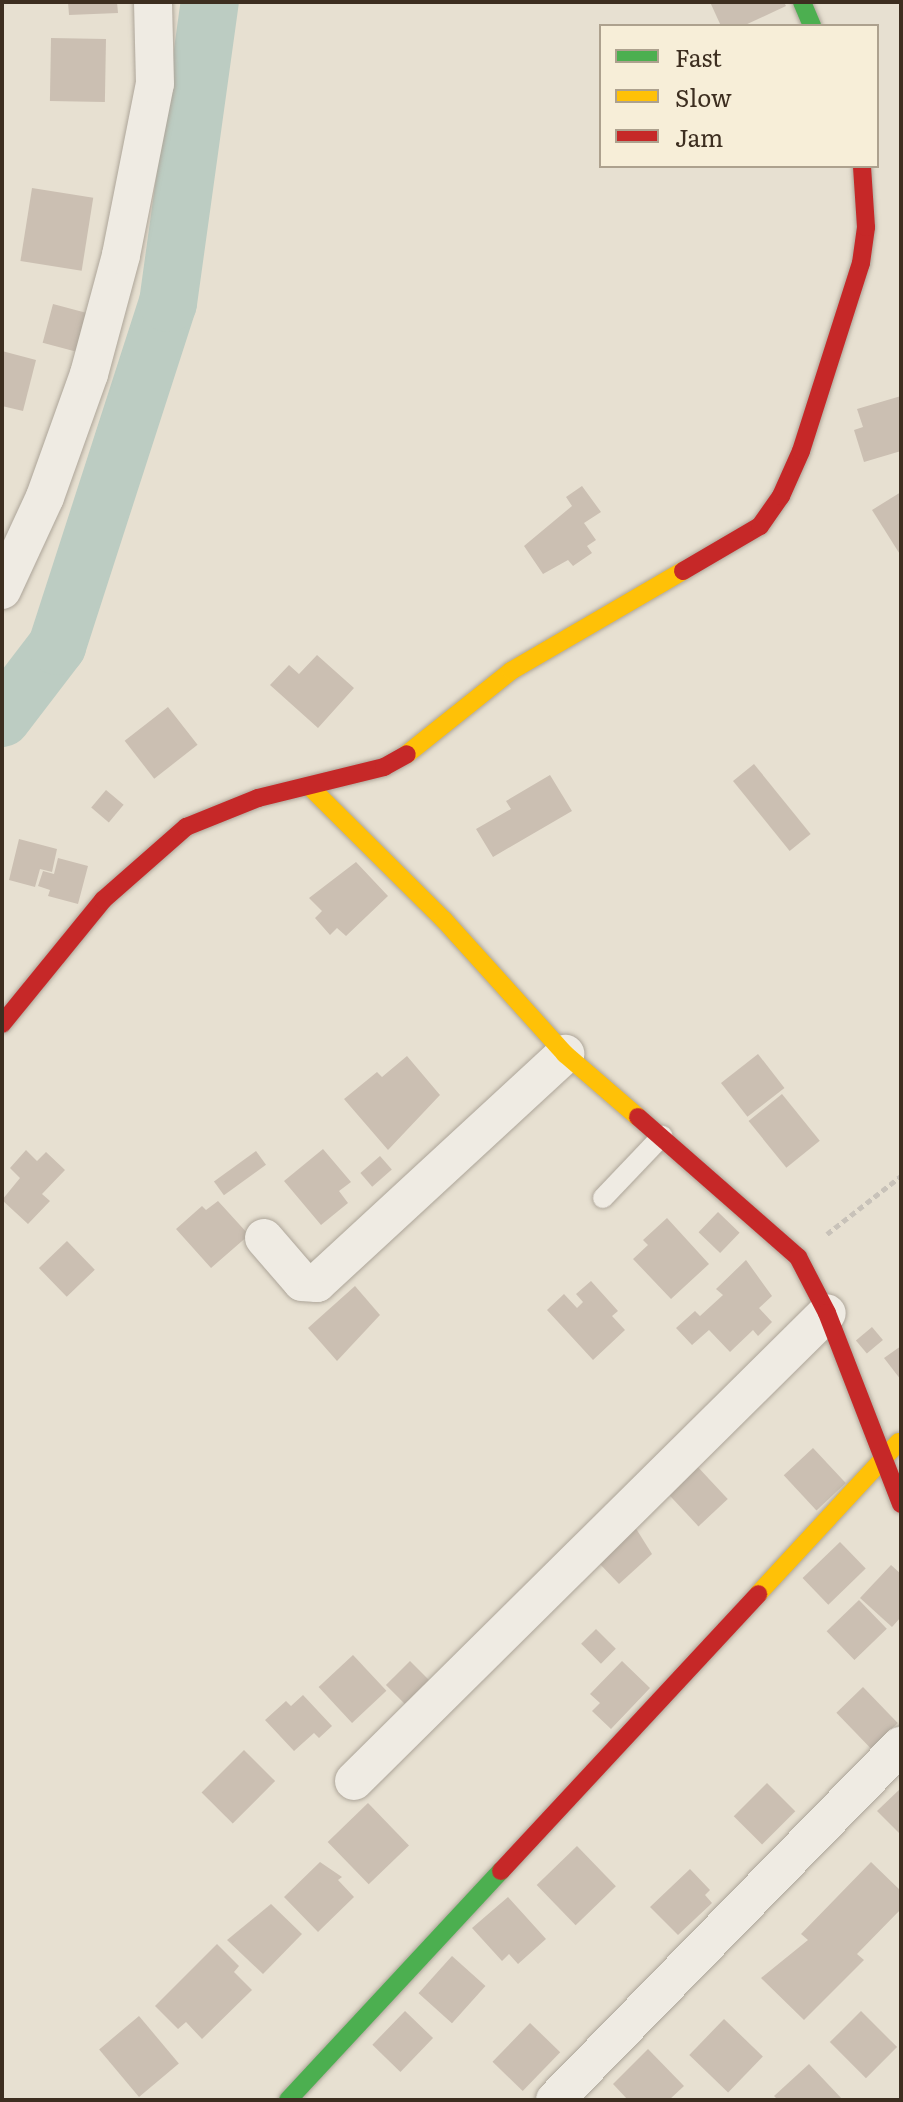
<!DOCTYPE html>
<style>
body{margin:0}
#map{position:relative;width:903px;height:2102px;overflow:hidden;background:#e7e0d1;font-family:Literata,serif}
div>[style]{position:absolute}
.river>*{height:58px;margin:-29px;padding:0 29px;transform-origin:29px;border-radius:29px;background:#bcccc2}
.building>*{inset:0;background:#cbbfb2;transform-origin:0 0}
.path>*{height:5px;margin-top:-2.5px;transform-origin:0;background:repeating-linear-gradient(90deg,#c8c2b9 0 6px,transparent 0 10px)}
.roads{filter:drop-shadow(0 0 2px #ada599) drop-shadow(0 0 2px #ada599)}
.lane>*{height:20px;margin:-10px;padding:0 10px;transform-origin:10px;border-radius:10px;background:#efebe3}
.street>*{height:38px;margin:-19px;padding:0 19px;transform-origin:19px;border-radius:19px;background:#efebe3}
.fast>*{height:18px;margin:-9px;padding:0 9px;transform-origin:9px;border-radius:9px;background:#4caf50}
.slow>*{height:18px;margin:-9px;padding:0 9px;transform-origin:9px;border-radius:9px;background:#ffc107}
.jam>*{height:18px;margin:-9px;padding:0 9px;transform-origin:9px;border-radius:9px;background:#c62828}
span{translate:-50% -50%;white-space:nowrap;text-align:center;line-height:1.15;-webkit-text-stroke:7px #f7eed8;paint-order:stroke}
.frame{position:absolute;inset:0;border:4px solid #3d2e20;pointer-events:none}
.legend{position:absolute;left:599px;top:24px;width:280px;height:144px;box-sizing:border-box;background:#f7eed8;border:2px solid #ada18e;margin:0;padding:10px 14px;list-style:none;font-size:24px;color:#3d2e20}
.legend li{display:flex;align-items:center;gap:16px;height:40px}
.legend b{width:40px;border:2px solid #ada18e}
</style>
<div id="map">
<div class="river">
<i style="left:2px;top:718px;width:91px;rotate:-52.6deg"></i>
<i style="left:57px;top:646px;width:361px;rotate:-72.1deg"></i>
<i style="left:168px;top:303px;width:304px;rotate:-82.1deg"></i>
</div>
<div class="building">
<i style="clip-path:polygon(68px 2px,117px 2px,118px 13px,69px 15px)"></i>
<i style="clip-path:polygon(710px 2px,784px 2px,786px 6px,743px 26px,721px 26px)"></i>
<i style="left:51px;top:38px;width:55px;height:63px;rotate:1deg"></i>
<i style="left:32px;top:188px;width:62px;height:74px;rotate:9deg"></i>
<i style="left:53px;top:304px;width:34px;height:40px;rotate:15deg"></i>
<i style="clip-path:polygon(2px 351px,36px 360px,23px 411px,2px 406px)"></i>
<i style="clip-path:polygon(901px 396px,901px 451px,864px 462px,854px 430px,863px 427px,857px 409px)"></i>
<i style="clip-path:polygon(582px 486px,601px 512px,584px 523px,596px 540px,587px 546px,592px 553px,573px 566px,568px 560px,543px 574px,524px 546px,572px 506px,566px 497px)"></i>
<i style="clip-path:polygon(901px 492px,901px 556px,872px 510px)"></i>
<i style="clip-path:polygon(317px 655px,354px 688px,318px 728px,270px 685px,289px 665px,299px 674px)"></i>
<i style="left:168px;top:707px;width:48px;height:55px;rotate:52deg"></i>
<i style="left:754px;top:764px;width:90px;height:27px;rotate:51deg"></i>
<i style="clip-path:polygon(550px 775px,572px 811px,493px 857px,476px 829px,511px 809px,506px 801px)"></i>
<i style="left:106px;top:790px;width:23px;height:23px;rotate:40deg"></i>
<i style="clip-path:polygon(19px 839px,57px 849px,52px 872px,40px 869px,35px 887px,9px 880px)"></i>
<i style="clip-path:polygon(58px 858px,88px 866px,78px 904px,48px 896px,50px 890px,38px 886px,43px 871px,54px 874px)"></i>
<i style="clip-path:polygon(356px 862px,388px 896px,346px 936px,337px 928px,330px 935px,315px 918px,322px 911px,309px 898px)"></i>
<i style="left:758px;top:1054px;width:43px;height:47px;rotate:52deg"></i>
<i style="clip-path:polygon(407px 1056px,440px 1095px,388px 1150px,344px 1099px,377px 1072px,382px 1077px)"></i>
<i style="left:782px;top:1094px;width:60px;height:43px;rotate:51deg"></i>
<i style="clip-path:polygon(323px 1149px,351px 1182px,339px 1191px,348px 1203px,321px 1225px,284px 1181px)"></i>
<i style="clip-path:polygon(26px 1150px,37px 1161px,46px 1152px,65px 1170px,42px 1194px,50px 1201px,28px 1224px,2px 1200px,20px 1178px,10px 1168px)"></i>
<i style="left:256px;top:1151px;width:17px;height:52px;rotate:54deg"></i>
<i style="left:380px;top:1156px;width:18px;height:26px;rotate:49deg"></i>
<i style="clip-path:polygon(218px 1201px,249px 1235px,211px 1268px,176px 1229px,202px 1206px,206px 1210px)"></i>
<i style="left:718px;top:1212px;width:30px;height:28px;rotate:44deg"></i>
<i style="clip-path:polygon(667px 1218px,709px 1264px,671px 1299px,633px 1259px,648px 1245px,643px 1240px)"></i>
<i style="left:67px;top:1241px;width:40px;height:39px;rotate:46deg"></i>
<i style="clip-path:polygon(746px 1260px,772px 1296px,759px 1308px,772px 1322px,758px 1336px,753px 1330px,730px 1352px,709px 1330px,692px 1345px,676px 1328px,695px 1311px,700px 1316px,723px 1295px,716px 1289px)"></i>
<i style="clip-path:polygon(591px 1281px,618px 1311px,612px 1316px,625px 1330px,593px 1360px,547px 1310px,564px 1294px,577px 1308px,583px 1302px,576px 1294px)"></i>
<i style="clip-path:polygon(355px 1286px,380px 1315px,337px 1361px,308px 1328px)"></i>
<i style="left:872px;top:1327px;width:17px;height:21px;rotate:50deg"></i>
<i style="clip-path:polygon(901px 1346px,901px 1380px,884px 1358px)"></i>
<i style="left:813px;top:1448px;width:48px;height:40px;rotate:47deg"></i>
<i style="left:695px;top:1464px;width:48px;height:40px;rotate:47deg"></i>
<i style="clip-path:polygon(635px 1527px,652px 1554px,619px 1584px,598px 1562px)"></i>
<i style="left:840px;top:1542px;width:37px;height:52px;rotate:46deg"></i>
<i style="clip-path:polygon(891px 1565px,901px 1574px,901px 1617px,892px 1627px,860px 1598px)"></i>
<i style="left:859px;top:1600px;width:40px;height:45px;rotate:46deg"></i>
<i style="left:596px;top:1629px;width:28px;height:21px;rotate:45deg"></i>
<i style="left:353px;top:1655px;width:49px;height:47px;rotate:47deg"></i>
<i style="left:410px;top:1661px;width:30px;height:34px;rotate:45deg"></i>
<i style="clip-path:polygon(622px 1661px,650px 1688px,611px 1729px,592px 1711px,600px 1703px,590px 1694px)"></i>
<i style="left:863px;top:1687px;width:50px;height:37px;rotate:46deg"></i>
<i style="clip-path:polygon(303px 1695px,332px 1726px,319px 1738px,314px 1733px,294px 1751px,265px 1720px,286px 1701px,291px 1706px)"></i>
<i style="left:244px;top:1750px;width:44px;height:60px;rotate:45deg"></i>
<i style="left:767px;top:1783px;width:40px;height:47px;rotate:45deg"></i>
<i style="clip-path:polygon(901px 1788px,901px 1835px,877px 1811px)"></i>
<i style="left:368px;top:1803px;width:59px;height:56px;rotate:46deg"></i>
<i style="left:577px;top:1846px;width:56px;height:56px;rotate:46deg"></i>
<i style="clip-path:polygon(320px 1862px,342px 1877px,338px 1880px,354px 1897px,318px 1932px,284px 1897px)"></i>
<i style="clip-path:polygon(871px 1862px,901px 1891px,901px 1909px,857px 1954px,864px 1960px,804px 2020px,761px 1978px,808px 1940px,801px 1934px)"></i>
<i style="clip-path:polygon(690px 1869px,710px 1890px,705px 1895px,712px 1903px,678px 1935px,650px 1907px)"></i>
<i style="clip-path:polygon(508px 1897px,546px 1939px,518px 1964px,509px 1954px,502px 1961px,472px 1928px)"></i>
<i style="clip-path:polygon(271px 1904px,302px 1934px,263px 1974px,227px 1940px)"></i>
<i style="clip-path:polygon(217px 1944px,239px 1966px,234px 1972px,252px 1990px,202px 2039px,186px 2022px,178px 2029px,155px 2006px)"></i>
<i style="left:452px;top:1956px;width:45px;height:50px;rotate:42deg"></i>
<i style="left:405px;top:2011px;width:39px;height:47px;rotate:44deg"></i>
<i style="left:861px;top:2011px;width:51px;height:44px;rotate:45deg"></i>
<i style="left:139px;top:2016px;width:62px;height:52px;rotate:50deg"></i>
<i style="left:724px;top:2019px;width:54px;height:50px;rotate:44deg"></i>
<i style="left:530px;top:2023px;width:42px;height:54px;rotate:44deg"></i>
<i style="clip-path:polygon(648px 2049px,684px 2086px,669px 2100px,628px 2100px,613px 2084px)"></i>
<i style="clip-path:polygon(809px 2064px,843px 2100px,778px 2100px,774px 2096px)"></i>
</div>
<div class="path">
<i style="left:827px;top:1234px;width:94px;rotate:-38.1deg"></i>
</div>
<div class="roads">
<div class="lane">
<i style="left:603px;top:1198px;width:86px;rotate:-46.4deg"></i>
</div>
<div class="street">
<i style="left:2px;top:590px;width:102px;rotate:-65.2deg"></i>
<i style="left:45px;top:497px;width:131px;rotate:-70.3deg"></i>
<i style="left:89px;top:374px;width:123px;rotate:-74.9deg"></i>
<i style="left:121px;top:255px;width:174px;rotate:-78.8deg"></i>
<i style="left:155px;top:84px;width:82px;rotate:-91.4deg"></i>
<i style="left:264px;top:1238px;width:58px;rotate:49.2deg"></i>
<i style="left:302px;top:1282px;width:15px;rotate:4deg"></i>
<i style="left:317px;top:1283px;width:338px;rotate:-42.7deg"></i>
<i style="left:354px;top:1781px;width:665px;rotate:-44.7deg"></i>
<i style="left:555px;top:2100px;width:495px;rotate:-45.7deg"></i>
</div>
<div class="fast">
<i style="left:802px;top:2px;width:26px;rotate:67deg"></i>
<i style="left:288px;top:2100px;width:313px;rotate:-47.1deg"></i>
</div>
<div class="slow">
<i style="left:407px;top:754px;width:133px;rotate:-38.6deg"></i>
<i style="left:511px;top:671px;width:199px;rotate:-30.2deg"></i>
<i style="left:312px;top:789px;width:186px;rotate:44.8deg"></i>
<i style="left:444px;top:920px;width:181px;rotate:47.9deg"></i>
<i style="left:565px;top:1054px;width:96px;rotate:40.8deg"></i>
<i style="left:758px;top:1594px;width:207px;rotate:-47.2deg"></i>
</div>
<div class="jam">
<i style="left:683px;top:571px;width:89px;rotate:-30.3deg"></i>
<i style="left:760px;top:526px;width:37px;rotate:-55deg"></i>
<i style="left:781px;top:496px;width:49px;rotate:-66deg"></i>
<i style="left:801px;top:451px;width:197px;rotate:-72.3deg"></i>
<i style="left:861px;top:263px;width:36px;rotate:-82deg"></i>
<i style="left:866px;top:227px;width:61px;rotate:-93.8deg"></i>
<i style="left:2px;top:1024px;width:160px;rotate:-50.8deg"></i>
<i style="left:103px;top:900px;width:111px;rotate:-41.3deg"></i>
<i style="left:186px;top:827px;width:78px;rotate:-21.9deg"></i>
<i style="left:258px;top:798px;width:130px;rotate:-13.8deg"></i>
<i style="left:384px;top:767px;width:26px;rotate:-29deg"></i>
<i style="left:638px;top:1117px;width:213px;rotate:41.2deg"></i>
<i style="left:798px;top:1257px;width:63px;rotate:62.6deg"></i>
<i style="left:827px;top:1313px;width:205px;rotate:68.8deg"></i>
<i style="left:501px;top:1871px;width:378px;rotate:-47.1deg"></i>
</div>
</div>
<div class="frame"></div>
<ul class="legend">
<li><b style="height:10px;background:#4caf50"></b>Fast</li>
<li><b style="height:10px;background:#ffc107"></b>Slow</li>
<li><b style="height:10px;background:#c62828"></b>Jam</li>
</ul>
</div>
